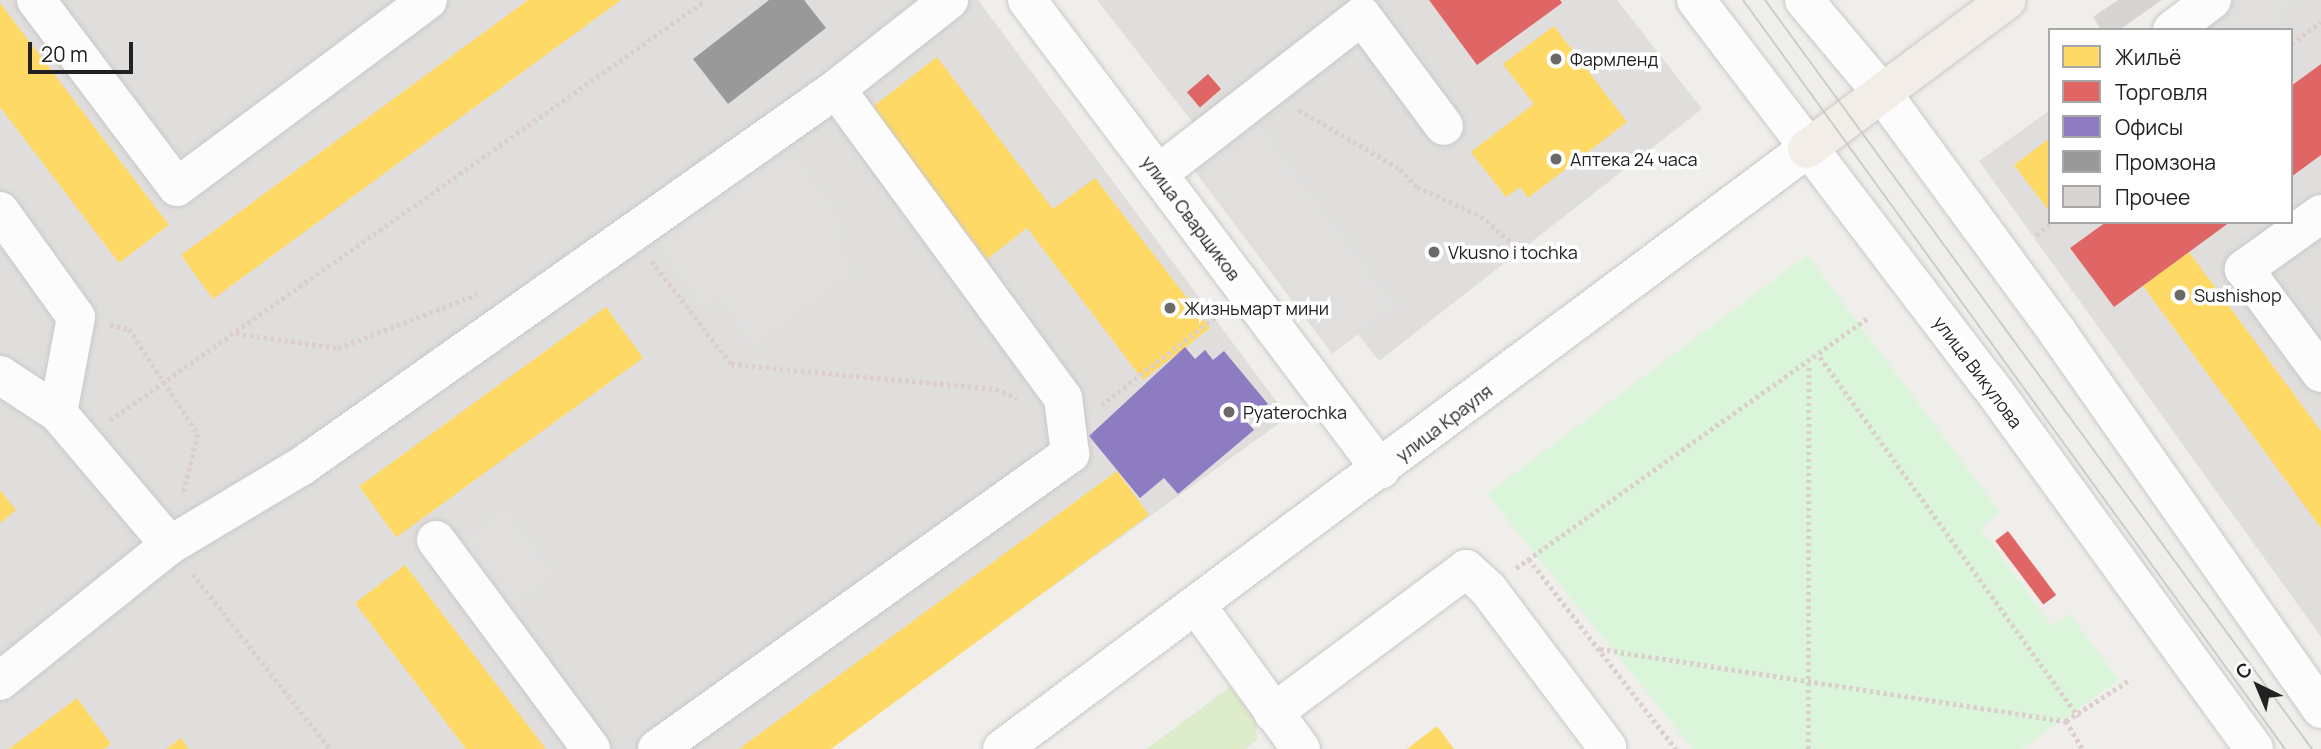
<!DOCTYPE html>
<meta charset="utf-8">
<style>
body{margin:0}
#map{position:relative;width:2321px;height:749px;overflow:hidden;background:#f0eeeb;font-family:Manrope,sans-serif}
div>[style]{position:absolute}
.residential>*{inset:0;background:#dfdedc}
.grass>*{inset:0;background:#ddeccb}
.park>*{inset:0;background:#daf5da}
.parking>*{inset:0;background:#e0dfde;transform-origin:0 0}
.homes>*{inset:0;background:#ffd966;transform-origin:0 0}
.shops>*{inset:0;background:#e06666;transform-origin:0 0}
.offices>*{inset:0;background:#8e7cc3}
.industry>*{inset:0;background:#999}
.building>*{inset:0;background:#d7d4d2}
.path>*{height:4.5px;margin-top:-2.25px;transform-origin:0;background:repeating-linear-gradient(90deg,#dccecd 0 3.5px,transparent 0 7px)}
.roads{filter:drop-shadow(0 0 2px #c9c8c7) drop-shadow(0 0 2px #c9c8c7)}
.minor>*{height:38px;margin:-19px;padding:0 19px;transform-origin:19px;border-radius:19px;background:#fdfcfc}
.major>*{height:38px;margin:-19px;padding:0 19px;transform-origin:19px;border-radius:19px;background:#f3ede7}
.tram>*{height:2px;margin:-1px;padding:0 1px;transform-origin:1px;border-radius:1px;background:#ccc}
.dots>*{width:19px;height:19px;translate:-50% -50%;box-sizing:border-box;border:4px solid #fff;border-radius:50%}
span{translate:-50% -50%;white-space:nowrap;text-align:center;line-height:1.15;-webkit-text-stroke:7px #fff;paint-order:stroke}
.poi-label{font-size:18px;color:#222}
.left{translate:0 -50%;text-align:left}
.street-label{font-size:18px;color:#222}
.legend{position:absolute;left:2048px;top:28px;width:245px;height:196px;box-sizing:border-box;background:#fff;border:2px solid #a7a7a7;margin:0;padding:9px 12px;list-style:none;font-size:21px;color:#222}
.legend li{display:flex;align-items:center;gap:14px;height:35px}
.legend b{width:35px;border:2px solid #a7a7a7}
.north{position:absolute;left:2223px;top:651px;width:70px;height:70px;-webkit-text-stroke:5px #fff;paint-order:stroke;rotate:317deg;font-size:19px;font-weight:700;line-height:28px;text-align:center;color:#222}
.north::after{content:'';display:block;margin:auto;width:24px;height:32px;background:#222;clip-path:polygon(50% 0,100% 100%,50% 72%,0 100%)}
.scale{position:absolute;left:28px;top:42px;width:105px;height:32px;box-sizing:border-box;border:4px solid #222;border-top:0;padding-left:9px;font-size:21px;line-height:24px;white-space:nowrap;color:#222;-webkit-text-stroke:5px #fff;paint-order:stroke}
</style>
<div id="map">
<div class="residential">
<i style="clip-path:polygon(0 0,978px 0,1288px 417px,827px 749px,0 749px)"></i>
<i style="clip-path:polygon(1097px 0,1617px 0,1702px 109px,1379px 361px)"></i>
<i style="clip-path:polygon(2204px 0,2321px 0,2321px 637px,1979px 161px,2050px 110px,2050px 222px,2291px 222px,2291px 30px,2162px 30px)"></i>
</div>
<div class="grass">
<i style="clip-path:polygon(1230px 687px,1256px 721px,1257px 740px,1245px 749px,1146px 749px)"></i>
</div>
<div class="park">
<i style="clip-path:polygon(1807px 255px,2000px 512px,1980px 528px,2051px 625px,2070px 614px,2119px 680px,2021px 749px,1693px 749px,1487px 494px)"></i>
</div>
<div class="parking">
<i style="clip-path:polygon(2212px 0,2294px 0,2276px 12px,2286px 27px,2282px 30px,2172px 30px)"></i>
<i style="left:1255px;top:120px;width:233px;height:79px;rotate:53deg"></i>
<i style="clip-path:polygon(778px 130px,838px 215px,850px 275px,754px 347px,717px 296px,701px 307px,644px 225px)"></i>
<i style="left:505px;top:509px;width:81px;height:74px;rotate:53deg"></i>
</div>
<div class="homes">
<i style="clip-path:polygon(528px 0,621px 0,213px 299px,181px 255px)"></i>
<i style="clip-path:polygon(0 3px,169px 225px,119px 263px,0 107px)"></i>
<i style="clip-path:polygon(1554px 26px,1627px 122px,1528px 198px,1520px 187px,1506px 197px,1471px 152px,1534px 104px,1503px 64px)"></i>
<i style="clip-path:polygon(937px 57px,1053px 209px,1095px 178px,1210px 328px,1143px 380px,1027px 228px,987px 259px,871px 108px)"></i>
<i style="clip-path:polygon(2050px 138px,2050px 212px,2014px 165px)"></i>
<i style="clip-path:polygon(2189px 252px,2321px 431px,2321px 528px,2143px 286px)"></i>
<i style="left:606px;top:307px;width:63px;height:305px;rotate:54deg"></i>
<i style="clip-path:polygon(1117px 471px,1149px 515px,831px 749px,739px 749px)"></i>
<i style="clip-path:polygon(0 490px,16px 510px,0 523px)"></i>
<i style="clip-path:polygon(405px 565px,546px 749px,466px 749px,355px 603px)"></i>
<i style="clip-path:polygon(77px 698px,111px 744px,104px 749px,9px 749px)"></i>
<i style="clip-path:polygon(1437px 726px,1454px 749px,1407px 749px)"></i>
<i style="clip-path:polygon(181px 738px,189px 749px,166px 749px)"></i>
</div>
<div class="shops">
<i style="clip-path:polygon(1429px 0,1560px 0,1562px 3px,1477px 65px)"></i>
<i style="clip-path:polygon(2321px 64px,2321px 155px,2291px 177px,2291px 86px)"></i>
<i style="left:1208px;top:74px;width:20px;height:28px;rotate:49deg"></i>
<i style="clip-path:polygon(2106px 222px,2230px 222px,2114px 307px,2070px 248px)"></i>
<i style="left:2008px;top:531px;width:80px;height:16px;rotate:53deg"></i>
</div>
<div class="offices">
<i style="clip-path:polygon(1185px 347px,1195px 359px,1205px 350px,1213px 360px,1224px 351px,1268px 404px,1246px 421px,1254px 430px,1178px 494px,1164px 478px,1140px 498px,1089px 436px)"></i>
</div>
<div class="industry">
<i style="clip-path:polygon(769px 0,804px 0,826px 28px,728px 104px,693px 59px)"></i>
</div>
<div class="building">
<i style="clip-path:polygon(2118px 0,2162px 0,2119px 30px,2101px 30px,2093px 17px)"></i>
</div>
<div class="path">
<i style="left:2291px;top:44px;width:37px;rotate:-36deg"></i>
<i style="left:1299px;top:110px;width:117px;rotate:30.3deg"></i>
<i style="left:1400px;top:169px;width:25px;rotate:47deg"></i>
<i style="left:1417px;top:187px;width:70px;rotate:24.4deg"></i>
<i style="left:1481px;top:216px;width:57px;rotate:41.5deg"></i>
<i style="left:2036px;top:235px;width:21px;rotate:-37deg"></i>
<i style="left:652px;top:261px;width:130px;rotate:52.5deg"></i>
<i style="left:731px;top:364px;width:266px;rotate:5.4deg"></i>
<i style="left:996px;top:389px;width:23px;rotate:23deg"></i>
<i style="left:110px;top:325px;width:19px;rotate:12deg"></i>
<i style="left:129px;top:329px;width:126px;rotate:56.7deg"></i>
<i style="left:198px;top:434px;width:63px;rotate:103.8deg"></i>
<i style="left:236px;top:333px;width:103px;rotate:8.4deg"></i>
<i style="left:338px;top:348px;width:150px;rotate:-21.1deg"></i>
<i style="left:1820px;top:357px;width:443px;rotate:54.3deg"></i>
<i style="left:1101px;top:405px;width:149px;rotate:-37.6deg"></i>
<i style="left:110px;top:420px;width:729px;rotate:-35.17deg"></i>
<i style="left:1529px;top:559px;width:240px;rotate:52.3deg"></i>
<i style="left:1516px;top:568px;width:432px;rotate:-35.4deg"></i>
<i style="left:193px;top:574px;width:222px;rotate:51.9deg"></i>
<i style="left:1600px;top:649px;width:472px;rotate:8.8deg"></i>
<i style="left:2066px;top:721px;width:77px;rotate:-32.9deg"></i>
<i style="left:2066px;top:721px;width:33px;rotate:59deg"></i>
<i style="left:1808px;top:749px;width:384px;rotate:-89.9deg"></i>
</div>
<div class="roads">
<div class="minor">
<i style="left:36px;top:0;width:234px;rotate:53deg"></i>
<i style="left:177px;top:187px;width:313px;rotate:-36.7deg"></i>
<i style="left:1027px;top:0;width:588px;rotate:53.01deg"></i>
<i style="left:1696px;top:0;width:483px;rotate:52.7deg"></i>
<i style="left:1989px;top:384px;width:451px;rotate:54deg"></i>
<i style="left:1804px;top:0;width:121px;rotate:50deg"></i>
<i style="left:1882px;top:93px;width:298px;rotate:53.7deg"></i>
<i style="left:2058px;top:333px;width:459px;rotate:55deg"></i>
<i style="left:2172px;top:30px;width:50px;rotate:-36.9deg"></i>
<i style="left:1158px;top:174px;width:258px;rotate:-37.8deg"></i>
<i style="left:1362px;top:16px;width:137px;rotate:53.3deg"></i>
<i style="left:0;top:211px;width:130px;rotate:54.4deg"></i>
<i style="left:76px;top:317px;width:98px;rotate:100.6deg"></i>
<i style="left:2321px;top:214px;width:95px;rotate:144.5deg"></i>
<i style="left:2244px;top:269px;width:129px;rotate:53.5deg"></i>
<i style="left:0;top:375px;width:69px;rotate:33.2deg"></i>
<i style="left:58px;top:413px;width:173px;rotate:49.7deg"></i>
<i style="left:436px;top:540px;width:260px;rotate:53.4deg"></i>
<i style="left:1197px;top:606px;width:177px;rotate:54deg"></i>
<i style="left:0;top:681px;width:218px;rotate:-38.7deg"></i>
<i style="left:170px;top:545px;width:154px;rotate:-30.9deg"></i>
<i style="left:302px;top:466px;width:654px;rotate:-35.22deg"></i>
<i style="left:836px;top:89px;width:144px;rotate:-38.2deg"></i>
<i style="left:1273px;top:713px;width:241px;rotate:-36.7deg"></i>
<i style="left:1466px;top:569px;width:30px;rotate:42deg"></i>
<i style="left:1488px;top:589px;width:198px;rotate:53deg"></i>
<i style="left:657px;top:749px;width:508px;rotate:-35.54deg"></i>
<i style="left:1070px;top:454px;width:56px;rotate:-97.1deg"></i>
<i style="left:1063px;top:398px;width:383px;rotate:-126.3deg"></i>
<i style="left:1002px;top:749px;width:1004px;rotate:-36.7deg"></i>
</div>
<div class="major">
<i style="left:1807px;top:149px;width:249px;rotate:-36.7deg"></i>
</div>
</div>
<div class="tram">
<i style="left:1743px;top:0;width:925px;rotate:54.11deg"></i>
<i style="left:1765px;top:0;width:927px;rotate:53.86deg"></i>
</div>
<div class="dots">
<i style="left:1556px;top:59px;background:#6a6968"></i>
<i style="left:1556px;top:159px;background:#6a6968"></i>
<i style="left:1434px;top:252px;background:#6a6968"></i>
<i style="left:2180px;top:295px;background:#6a6968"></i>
<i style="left:1170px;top:308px;background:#6a6968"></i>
<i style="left:1229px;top:412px;background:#6a6968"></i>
</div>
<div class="poi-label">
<span class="left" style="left:1570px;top:59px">Фармленд</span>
<span class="left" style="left:1570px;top:159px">Аптека 24 часа</span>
<span class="left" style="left:1448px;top:252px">Vkusno i tochka</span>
<span class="left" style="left:2194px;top:295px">Sushishop</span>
<span class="left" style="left:1184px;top:308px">Жизньмарт мини</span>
<span class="left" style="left:1243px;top:412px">Pyaterochka</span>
</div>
<div class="street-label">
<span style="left:1191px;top:218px;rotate:53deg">улица Сварщиков</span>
<span style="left:1978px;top:372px;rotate:53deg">улица Викулова</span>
<span style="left:1444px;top:423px;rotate:-37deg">улица Крауля</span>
</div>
<ul class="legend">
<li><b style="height:19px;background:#ffd966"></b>Жильё</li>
<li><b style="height:19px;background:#e06666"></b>Торговля</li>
<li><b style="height:19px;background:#8e7cc3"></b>Офисы</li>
<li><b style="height:19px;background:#999"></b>Промзона</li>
<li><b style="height:19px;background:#d7d4d2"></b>Прочее</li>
</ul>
<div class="north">С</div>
<div class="scale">20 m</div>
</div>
